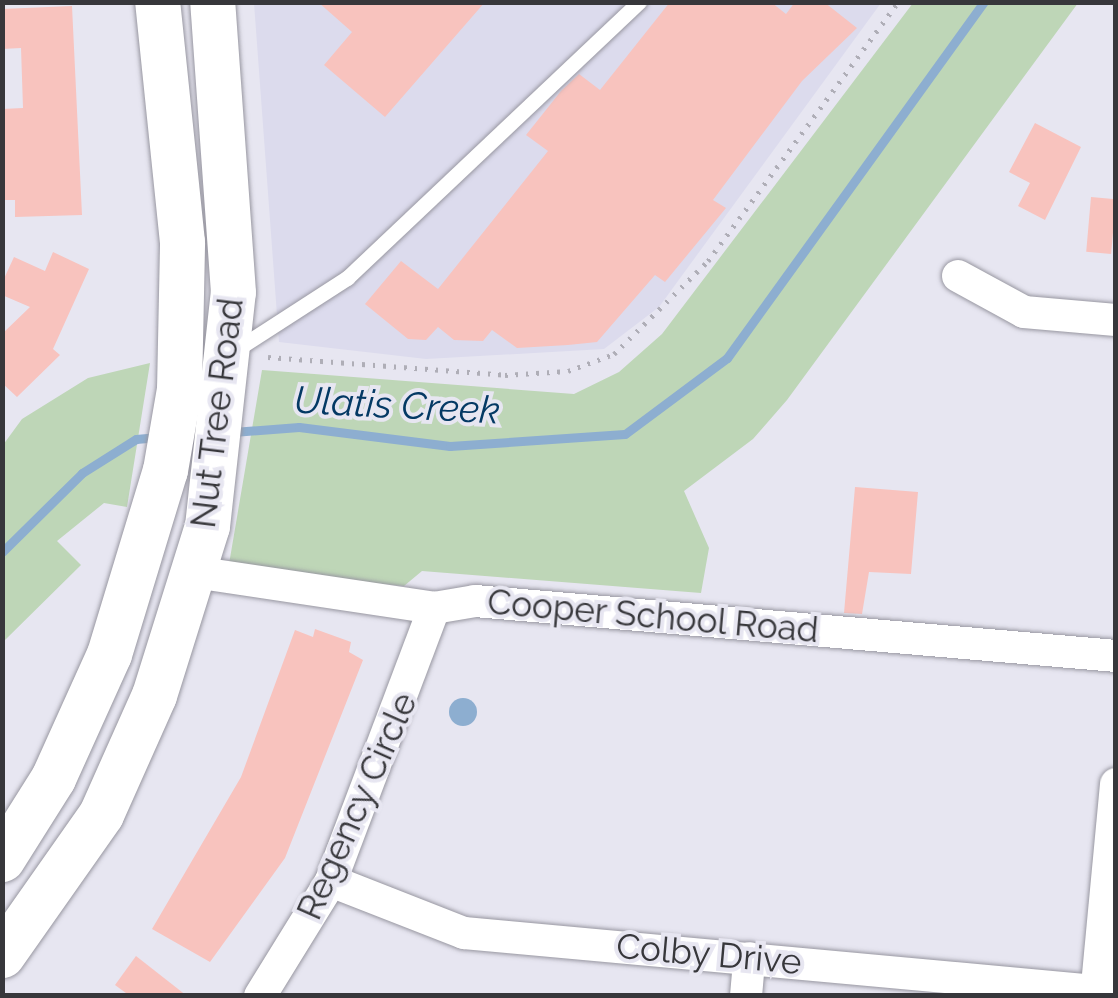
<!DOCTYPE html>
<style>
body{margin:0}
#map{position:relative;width:1118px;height:998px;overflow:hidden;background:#e7e6f1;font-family:Raleway,sans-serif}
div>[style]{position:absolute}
.built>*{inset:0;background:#dcdbed}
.green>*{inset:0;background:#bed6b7}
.water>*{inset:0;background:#8daed0}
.round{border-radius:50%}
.stream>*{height:9px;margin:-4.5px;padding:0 4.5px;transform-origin:4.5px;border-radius:4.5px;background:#8daed0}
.building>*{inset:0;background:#f8c3be;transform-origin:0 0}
.path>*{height:5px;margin-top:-2.5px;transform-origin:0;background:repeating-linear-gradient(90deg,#afaeb7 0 2.5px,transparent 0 10.5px)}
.roads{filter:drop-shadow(0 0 2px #9897a1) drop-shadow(0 0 2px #9897a1)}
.lane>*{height:15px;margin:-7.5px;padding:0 7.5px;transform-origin:7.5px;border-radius:7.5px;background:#fff}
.street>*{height:32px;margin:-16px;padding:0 16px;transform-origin:16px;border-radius:16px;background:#fff}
.secondary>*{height:45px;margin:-22.5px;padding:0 22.5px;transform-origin:22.5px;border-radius:22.5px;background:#fff}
span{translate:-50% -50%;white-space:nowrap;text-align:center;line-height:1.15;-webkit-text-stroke:8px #e7e6f1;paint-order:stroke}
.street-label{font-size:35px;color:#37373b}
.water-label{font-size:38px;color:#043964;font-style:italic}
.frame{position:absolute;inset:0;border:5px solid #37373b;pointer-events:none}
</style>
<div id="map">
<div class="built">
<i style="clip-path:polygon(254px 3px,881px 3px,659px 307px,604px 349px,426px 359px,279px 342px)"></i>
</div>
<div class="green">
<i style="clip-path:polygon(913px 3px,1078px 3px,787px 400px,753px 439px,684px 491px,709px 548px,701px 593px,422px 571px,404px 586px,228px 570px,262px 370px,574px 394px,619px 372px,662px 334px)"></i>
<i style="clip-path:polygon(150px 363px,127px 507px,104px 503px,57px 541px,81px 565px,3px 642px,3px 445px,22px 419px,88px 378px)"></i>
</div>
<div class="water">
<i class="round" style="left:449px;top:698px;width:28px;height:28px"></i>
</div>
<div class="stream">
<i style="left:233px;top:432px;width:66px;rotate:-4.3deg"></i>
<i style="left:299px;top:427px;width:152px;rotate:7.2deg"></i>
<i style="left:450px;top:446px;width:175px;rotate:-3.9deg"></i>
<i style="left:625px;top:434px;width:127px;rotate:-36.7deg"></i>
<i style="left:727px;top:358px;width:439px;rotate:-54.2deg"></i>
<i style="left:2px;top:552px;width:112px;rotate:-44.6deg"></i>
<i style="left:82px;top:473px;width:64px;rotate:-32.2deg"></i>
<i style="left:136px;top:439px;width:22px;rotate:-5deg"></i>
</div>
<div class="building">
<i style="clip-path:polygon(318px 2px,485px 2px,385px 117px,324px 65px,352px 32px)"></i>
<i style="clip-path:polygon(670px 2px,771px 2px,786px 14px,795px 2px,824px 2px,857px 28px,802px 81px,713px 200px,726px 208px,665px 282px,655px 275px,597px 342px,568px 345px,517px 348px,492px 330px,483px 341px,454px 340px,438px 327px,426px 340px,408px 339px,365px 304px,401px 261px,438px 289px,548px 151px,526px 135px,561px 91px,579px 74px,600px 90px)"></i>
<i style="clip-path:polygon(72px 6px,82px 215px,15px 217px,15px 200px,3px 200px,2px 109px,23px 108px,21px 48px,2px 49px,2px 9px)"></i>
<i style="clip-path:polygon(1035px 123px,1081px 147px,1045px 220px,1018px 206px,1030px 183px,1009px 172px)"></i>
<i style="left:1091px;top:197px;width:25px;height:55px;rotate:5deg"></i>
<i style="clip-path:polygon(53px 252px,89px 269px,53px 349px,60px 355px,17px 397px,2px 383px,2px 334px,30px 307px,2px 295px,2px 283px,14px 257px,45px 271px)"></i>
<i style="clip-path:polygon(855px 487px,918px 492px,911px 574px,869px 572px,862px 614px,844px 613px)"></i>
<i style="clip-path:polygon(315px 629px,351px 642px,349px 652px,363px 660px,285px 858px,210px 962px,152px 929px,241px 777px,295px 630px,313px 637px)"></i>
<i style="clip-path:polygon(136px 956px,187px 996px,130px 996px,115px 985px)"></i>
</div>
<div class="path">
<i style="left:268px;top:357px;width:238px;rotate:4.3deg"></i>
<i style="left:505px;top:375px;width:63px;rotate:-3.6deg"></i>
<i style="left:568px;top:371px;width:49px;rotate:-20.3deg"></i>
<i style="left:614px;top:354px;width:132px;rotate:-44.7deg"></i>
<i style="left:708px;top:261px;width:321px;rotate:-53.7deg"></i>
</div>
<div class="roads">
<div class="lane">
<i style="left:234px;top:351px;width:135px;rotate:-32.9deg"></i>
<i style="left:347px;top:278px;width:402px;rotate:-43.4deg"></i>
</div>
<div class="street">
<i style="left:958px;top:276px;width:75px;rotate:28.6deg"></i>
<i style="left:1024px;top:312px;width:92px;rotate:5deg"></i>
<i style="left:194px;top:572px;width:243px;rotate:8.5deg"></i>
<i style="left:434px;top:608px;width:42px;rotate:-9.7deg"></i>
<i style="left:475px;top:601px;width:643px;rotate:4.9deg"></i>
<i style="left:331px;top:881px;width:143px;rotate:21.4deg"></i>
<i style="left:464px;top:933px;width:636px;rotate:5.24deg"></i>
<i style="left:260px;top:996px;width:135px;rotate:-58.3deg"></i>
<i style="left:331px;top:881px;width:292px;rotate:-69.3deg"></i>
<i style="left:746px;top:996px;width:38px;rotate:-85deg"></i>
<i style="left:1096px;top:996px;width:213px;rotate:-84.6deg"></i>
</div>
<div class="secondary">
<i style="left:2px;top:859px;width:96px;rotate:-57.8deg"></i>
<i style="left:53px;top:778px;width:136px;rotate:-65.7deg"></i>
<i style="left:109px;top:654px;width:192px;rotate:-73.1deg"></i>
<i style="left:165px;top:470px;width:82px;rotate:-80.2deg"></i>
<i style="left:179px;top:389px;width:147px;rotate:-88.8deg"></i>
<i style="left:182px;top:242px;width:241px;rotate:-95.9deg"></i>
<i style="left:2px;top:955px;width:172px;rotate:-54.9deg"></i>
<i style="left:101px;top:814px;width:130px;rotate:-66deg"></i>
<i style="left:154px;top:695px;width:177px;rotate:-72.6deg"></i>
<i style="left:207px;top:526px;width:235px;rotate:-83.7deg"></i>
<i style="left:233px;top:292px;width:291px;rotate:-94.1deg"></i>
</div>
</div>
<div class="street-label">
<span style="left:217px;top:413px;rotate:-83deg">Nut Tree Road</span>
<span style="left:653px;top:616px;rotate:5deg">Cooper School Road</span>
<span style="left:357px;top:806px;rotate:-66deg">Regency Circle</span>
<span style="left:709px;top:954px;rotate:5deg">Colby Drive</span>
</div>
<div class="water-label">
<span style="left:397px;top:405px;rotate:3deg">Ulatis Creek</span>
</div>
<div class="frame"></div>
</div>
